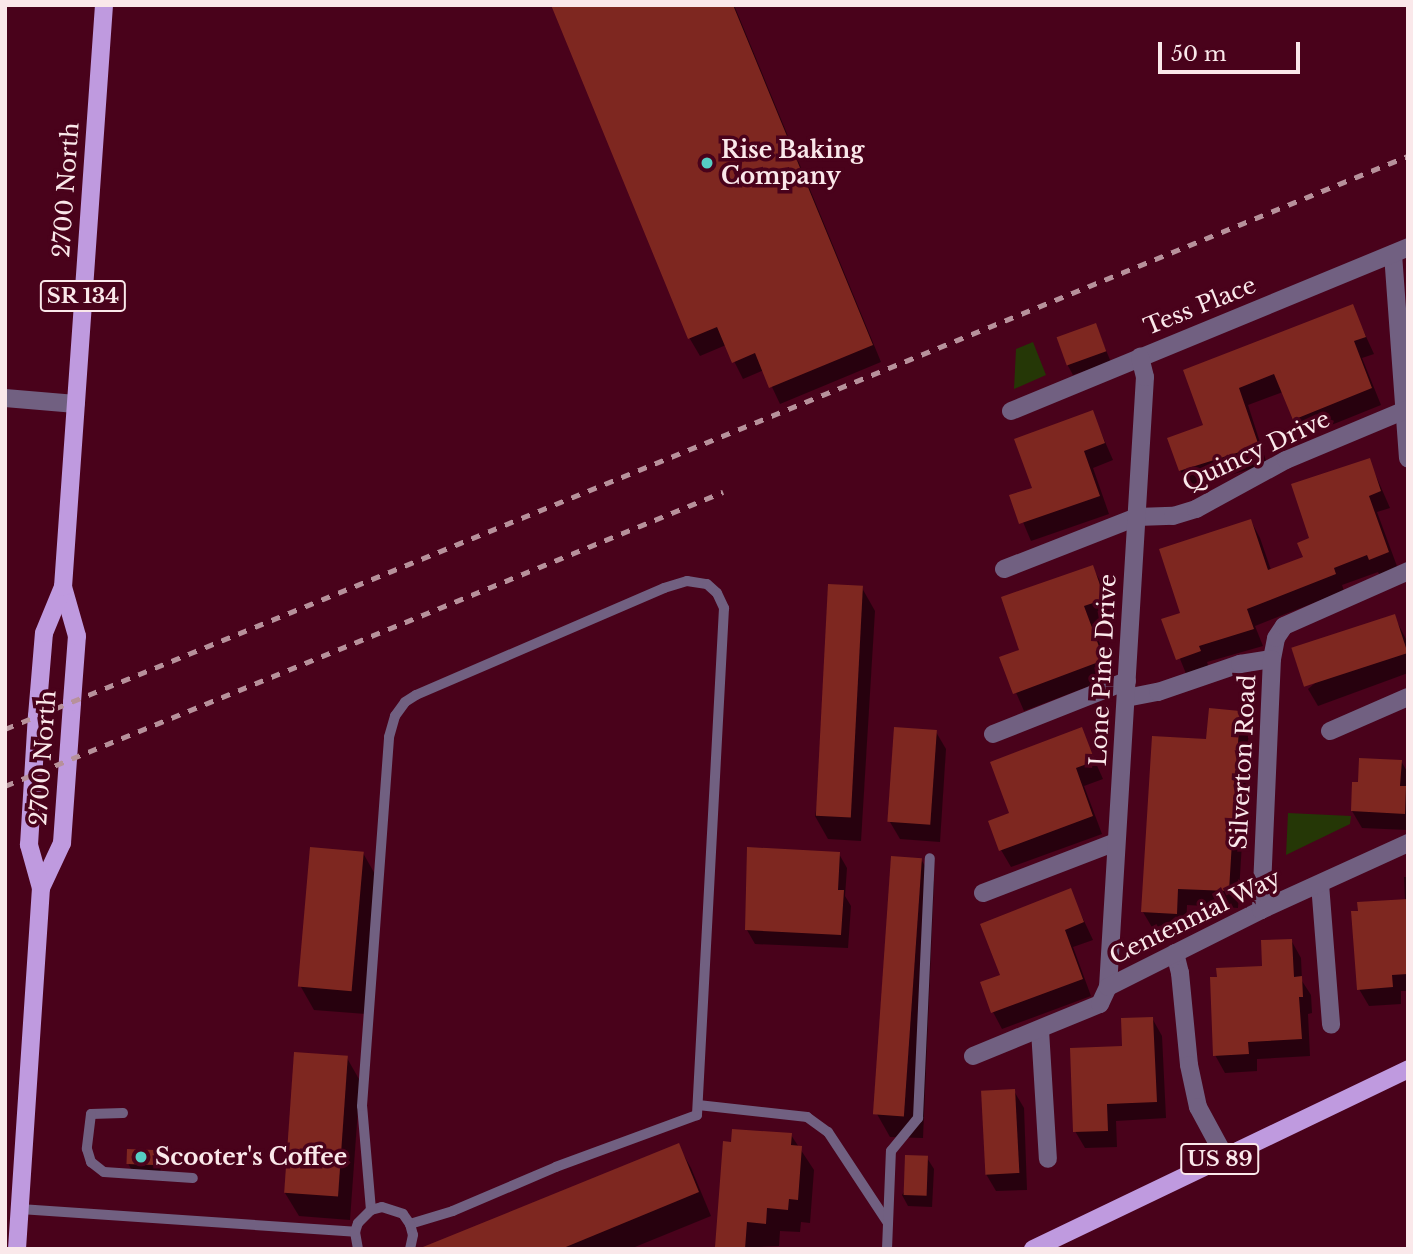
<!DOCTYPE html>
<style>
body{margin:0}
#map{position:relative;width:1413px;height:1254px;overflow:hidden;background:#49021b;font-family:"Libre Baskerville",serif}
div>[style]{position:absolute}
.green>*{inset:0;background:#253706}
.shadow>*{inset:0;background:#0007}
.building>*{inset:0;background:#7e2720;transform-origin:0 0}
.lane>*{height:10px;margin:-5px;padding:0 5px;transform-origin:5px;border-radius:5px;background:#716081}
.street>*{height:18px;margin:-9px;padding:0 9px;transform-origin:9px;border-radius:9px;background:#716081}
.primary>*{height:18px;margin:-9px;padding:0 9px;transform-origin:9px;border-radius:9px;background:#bf9adf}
.rail>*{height:5px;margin-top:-2.5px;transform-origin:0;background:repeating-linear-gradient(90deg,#b7919b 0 9px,transparent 0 18px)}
.dots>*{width:19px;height:19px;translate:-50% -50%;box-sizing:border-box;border:4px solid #49021b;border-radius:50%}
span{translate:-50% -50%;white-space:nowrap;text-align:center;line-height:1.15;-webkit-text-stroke:7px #49021b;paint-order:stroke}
.shield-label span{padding:2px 5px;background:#49021b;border:2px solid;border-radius:5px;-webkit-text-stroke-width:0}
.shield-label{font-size:21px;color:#fae8ea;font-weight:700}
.poi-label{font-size:23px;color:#fae8ea;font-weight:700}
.left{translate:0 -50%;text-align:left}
.street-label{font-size:23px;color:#fae8ea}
.frame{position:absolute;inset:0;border:7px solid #fae8ea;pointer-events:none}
.scale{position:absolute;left:1158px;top:42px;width:142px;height:32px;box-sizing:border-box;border:4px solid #fae8ea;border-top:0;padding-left:9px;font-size:21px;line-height:24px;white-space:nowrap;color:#fae8ea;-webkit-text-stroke:5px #49021b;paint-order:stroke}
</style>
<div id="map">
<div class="green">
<i style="clip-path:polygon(1033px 342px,1046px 375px,1014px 389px,1016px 349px)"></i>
<i style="clip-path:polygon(1288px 813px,1351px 816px,1350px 824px,1286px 855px)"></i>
</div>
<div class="shadow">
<i style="clip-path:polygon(552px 5px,734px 5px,881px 362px,780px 404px,764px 370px,743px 379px,726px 345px,700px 356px,690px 339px)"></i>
<i style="clip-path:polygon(1352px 306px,1374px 354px,1362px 358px,1381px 405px,1304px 436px,1283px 392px,1248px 405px,1267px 464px,1190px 487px,1180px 470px,1205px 426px,1185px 371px)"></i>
<i style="clip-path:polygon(1095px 325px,1111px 362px,1073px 375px,1067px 364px)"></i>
<i style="clip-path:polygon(1092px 412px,1113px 460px,1093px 468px,1109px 514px,1031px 541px,1012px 496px,1034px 489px)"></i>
<i style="clip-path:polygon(1369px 460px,1390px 508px,1377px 512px,1398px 569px,1380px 576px,1378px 572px,1342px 585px,1344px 591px,1255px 626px,1263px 646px,1207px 662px,1209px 668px,1187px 676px,1164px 620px,1182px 614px,1251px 521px,1260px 538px,1271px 570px,1305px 558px,1311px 539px)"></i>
<i style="clip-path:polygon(1092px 567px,1102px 584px,1113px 616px,1092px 624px,1113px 677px,1024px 711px,1001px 658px,1021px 651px)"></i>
<i style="clip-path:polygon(862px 588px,875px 611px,861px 841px,828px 839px,815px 816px)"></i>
<i style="clip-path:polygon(1394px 616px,1408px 643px,1408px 673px,1318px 706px,1308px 689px)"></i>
<i style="clip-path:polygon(1239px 712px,1249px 729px,1238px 908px,1187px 905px,1186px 931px,1153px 929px,1143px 912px,1208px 741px)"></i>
<i style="clip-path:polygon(1081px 730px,1103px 779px,1084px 786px,1102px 834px,1011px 867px,1001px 850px,1011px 814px)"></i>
<i style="clip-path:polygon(936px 732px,946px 749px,940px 842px,900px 839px,890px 822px)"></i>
<i style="clip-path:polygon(1401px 761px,1408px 773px,1408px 830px,1362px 828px,1352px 811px)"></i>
<i style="clip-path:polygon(363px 853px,376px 876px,366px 1014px,314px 1010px,301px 987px)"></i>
<i style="clip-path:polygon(839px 854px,847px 868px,845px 896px,851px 906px,848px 948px,755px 944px,747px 930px)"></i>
<i style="clip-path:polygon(921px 859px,934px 882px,923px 1138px,890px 1137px,877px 1114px)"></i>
<i style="clip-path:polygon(1404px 877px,1408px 877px,1408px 991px,1401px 991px,1401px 1004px,1369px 1006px,1359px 989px,1405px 900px)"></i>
<i style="clip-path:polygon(1070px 891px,1093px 940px,1073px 947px,1091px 996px,1002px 1029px,993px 1012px,1002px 976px)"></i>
<i style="clip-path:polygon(1291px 940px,1301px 958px,1302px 981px,1311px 995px,1312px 1013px,1308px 1014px,1310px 1056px,1257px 1059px,1257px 1071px,1225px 1073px,1215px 1055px,1264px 968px)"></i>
<i style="clip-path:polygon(1152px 1018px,1162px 1036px,1166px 1118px,1116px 1121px,1117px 1147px,1085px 1148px,1075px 1131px,1124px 1048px)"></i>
<i style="clip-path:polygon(347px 1058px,360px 1081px,350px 1220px,299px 1216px,285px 1193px)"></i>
<i style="clip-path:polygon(1014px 1091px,1024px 1108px,1027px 1190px,996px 1191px,986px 1174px)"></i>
<i style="clip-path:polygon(791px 1135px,814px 1170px,810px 1223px,801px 1222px,800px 1232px,780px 1231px,779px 1246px,718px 1249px)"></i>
<i style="clip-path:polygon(678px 1145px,691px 1168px,711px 1216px,630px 1249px,443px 1249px)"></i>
<i style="clip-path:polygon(154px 1152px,161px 1163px,160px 1176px,134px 1175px,128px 1163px)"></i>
<i style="clip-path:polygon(927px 1158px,934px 1169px,932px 1207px,908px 1206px,902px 1195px)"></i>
</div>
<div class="building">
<i style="clip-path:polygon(551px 5px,733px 5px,873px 345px,769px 388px,755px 353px,732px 363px,717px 327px,688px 339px)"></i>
<i style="clip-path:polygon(1353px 304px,1366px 337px,1354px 341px,1372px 388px,1293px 420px,1274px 374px,1239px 388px,1259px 446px,1179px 471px,1167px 438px,1203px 425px,1183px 370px)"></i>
<i style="left:1096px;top:323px;width:30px;height:42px;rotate:70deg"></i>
<i style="clip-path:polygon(1093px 410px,1105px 443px,1084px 451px,1100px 496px,1019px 524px,1009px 495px,1032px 488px,1014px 439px)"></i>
<i style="clip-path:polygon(1370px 458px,1381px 491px,1369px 496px,1389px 552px,1369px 560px,1367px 555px,1334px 568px,1336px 574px,1247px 609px,1254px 629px,1199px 646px,1201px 651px,1176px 660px,1161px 619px,1180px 613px,1159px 549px,1251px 519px,1268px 570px,1303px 557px,1297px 543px,1309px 538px,1291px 484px)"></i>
<i style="clip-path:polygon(1093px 565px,1105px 599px,1084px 606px,1104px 660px,1013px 694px,999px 657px,1019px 650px,1001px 597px)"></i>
<i style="left:828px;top:584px;width:35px;height:232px;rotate:3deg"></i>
<i style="left:1395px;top:614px;width:41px;height:109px;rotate:72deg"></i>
<i style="clip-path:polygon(1209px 708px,1240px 711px,1229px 891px,1178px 889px,1177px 914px,1141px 912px,1152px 736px,1206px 739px)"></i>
<i style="left:894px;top:727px;width:43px;height:95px;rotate:4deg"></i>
<i style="clip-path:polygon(1082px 727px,1095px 761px,1076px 768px,1093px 816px,999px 851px,988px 821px,1009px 813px,990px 762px)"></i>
<i style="clip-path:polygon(1359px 758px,1402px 760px,1400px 786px,1406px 786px,1405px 814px,1351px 811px,1352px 782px,1358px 782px)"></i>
<i style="left:310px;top:847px;width:54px;height:140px;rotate:5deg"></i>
<i style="clip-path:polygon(747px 847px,840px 852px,838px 890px,844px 890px,841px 935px,745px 930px)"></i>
<i style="left:891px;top:856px;width:31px;height:259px;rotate:4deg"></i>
<i style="clip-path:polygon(1071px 888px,1084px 922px,1065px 930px,1083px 979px,991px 1013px,980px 982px,1000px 975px,980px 924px)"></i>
<i style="clip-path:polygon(1408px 899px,1408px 974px,1392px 975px,1393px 987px,1357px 990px,1351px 911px,1358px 911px,1357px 902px)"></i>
<i style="clip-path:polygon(1292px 939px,1294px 977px,1302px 976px,1303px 997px,1299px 997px,1302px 1039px,1248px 1042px,1249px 1054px,1213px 1056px,1210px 977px,1217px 977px,1216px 968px,1262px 966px,1261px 940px)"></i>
<i style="clip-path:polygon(1153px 1017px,1157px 1102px,1107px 1104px,1108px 1131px,1073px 1132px,1070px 1048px,1122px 1046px,1121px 1018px)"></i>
<i style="left:294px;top:1052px;width:54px;height:141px;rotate:4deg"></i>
<i style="left:1015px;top:1089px;width:84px;height:34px;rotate:87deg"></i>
<i style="clip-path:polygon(732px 1129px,792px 1133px,791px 1145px,802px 1146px,798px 1200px,789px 1199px,788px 1210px,767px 1208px,766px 1224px,747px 1222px,745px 1249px,715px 1247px,723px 1141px,731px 1142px)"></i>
<i style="clip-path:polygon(679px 1143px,699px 1192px,561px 1249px,418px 1249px)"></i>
<i style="left:127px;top:1149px;width:28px;height:15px;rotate:2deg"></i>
<i style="left:905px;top:1155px;width:23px;height:40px;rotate:2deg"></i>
</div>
<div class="lane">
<i style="left:698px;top:1105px;width:110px;rotate:6.3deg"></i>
<i style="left:807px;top:1117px;width:26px;rotate:36deg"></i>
<i style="left:828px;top:1132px;width:109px;rotate:56.6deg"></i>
<i style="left:123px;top:1113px;width:32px;rotate:178deg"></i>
<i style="left:91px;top:1114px;width:35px;rotate:97deg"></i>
<i style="left:87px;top:1149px;width:14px;rotate:73deg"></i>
<i style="left:91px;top:1162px;width:16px;rotate:38deg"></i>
<i style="left:104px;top:1172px;width:89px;rotate:3.9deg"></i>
<i style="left:20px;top:1209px;width:336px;rotate:3.9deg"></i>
<i style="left:371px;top:1210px;width:104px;rotate:-94.9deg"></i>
<i style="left:362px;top:1106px;width:370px;rotate:-85.8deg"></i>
<i style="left:389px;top:737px;width:22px;rotate:-74deg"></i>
<i style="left:395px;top:716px;width:17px;rotate:-54deg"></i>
<i style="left:405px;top:702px;width:13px;rotate:-32deg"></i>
<i style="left:416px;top:695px;width:270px;rotate:-23.3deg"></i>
<i style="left:664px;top:588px;width:24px;rotate:-17deg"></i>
<i style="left:687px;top:581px;width:20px;rotate:9deg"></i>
<i style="left:707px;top:584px;width:13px;rotate:42deg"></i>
<i style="left:717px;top:593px;width:17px;rotate:65deg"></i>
<i style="left:724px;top:608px;width:508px;rotate:93.05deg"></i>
<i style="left:697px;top:1115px;width:150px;rotate:159.8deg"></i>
<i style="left:556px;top:1167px;width:112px;rotate:156.9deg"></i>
<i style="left:453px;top:1211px;width:45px;rotate:163.2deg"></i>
<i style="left:358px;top:1249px;width:17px;rotate:-100deg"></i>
<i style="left:355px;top:1232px;width:9px;rotate:-72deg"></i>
<i style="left:358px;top:1223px;width:18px;rotate:-45deg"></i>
<i style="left:371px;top:1210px;width:11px;rotate:-15deg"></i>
<i style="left:382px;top:1207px;width:22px;rotate:18deg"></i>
<i style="left:403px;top:1214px;width:12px;rotate:55deg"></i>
<i style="left:410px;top:1224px;width:11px;rotate:75deg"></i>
<i style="left:413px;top:1235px;width:14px;rotate:102deg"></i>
<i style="left:887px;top:1249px;width:98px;rotate:-87.7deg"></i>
<i style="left:891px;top:1151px;width:43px;rotate:-50.7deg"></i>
<i style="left:918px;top:1118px;width:260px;rotate:-87.4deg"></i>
</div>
<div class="street">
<i style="left:1393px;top:254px;width:205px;rotate:85.8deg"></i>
<i style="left:5px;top:398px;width:71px;rotate:4.8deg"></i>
<i style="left:1011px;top:411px;width:430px;rotate:-22.4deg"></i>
<i style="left:1004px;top:569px;width:143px;rotate:-21.4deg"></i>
<i style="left:1137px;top:517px;width:36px;rotate:-2deg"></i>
<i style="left:1173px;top:516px;width:24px;rotate:-17deg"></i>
<i style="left:1196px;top:509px;width:102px;rotate:-28.6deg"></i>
<i style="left:1286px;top:460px;width:132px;rotate:-22.7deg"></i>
<i style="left:1126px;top:698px;width:33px;rotate:-11deg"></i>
<i style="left:1158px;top:692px;width:87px;rotate:-18.9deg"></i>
<i style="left:1240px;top:664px;width:32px;rotate:-9deg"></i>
<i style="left:1272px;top:659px;width:21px;rotate:-79deg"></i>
<i style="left:1276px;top:638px;width:14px;rotate:-56deg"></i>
<i style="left:1284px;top:626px;width:136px;rotate:-23.9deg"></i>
<i style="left:1330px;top:731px;width:85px;rotate:-23.6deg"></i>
<i style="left:993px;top:734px;width:144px;rotate:-21.6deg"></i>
<i style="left:1320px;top:884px;width:141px;rotate:85.5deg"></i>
<i style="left:983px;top:893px;width:142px;rotate:-21deg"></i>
<i style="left:1261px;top:910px;width:251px;rotate:-87.5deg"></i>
<i style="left:1175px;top:953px;width:21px;rotate:76deg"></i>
<i style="left:1180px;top:973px;width:92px;rotate:84.4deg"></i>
<i style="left:1189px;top:1065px;width:43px;rotate:77.9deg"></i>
<i style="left:1198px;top:1107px;width:57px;rotate:61.6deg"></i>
<i style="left:1108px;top:987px;width:611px;rotate:-86.53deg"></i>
<i style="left:1145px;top:377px;width:21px;rotate:-104deg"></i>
<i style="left:1040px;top:1030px;width:129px;rotate:86.5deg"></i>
<i style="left:973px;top:1056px;width:137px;rotate:-22.3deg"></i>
<i style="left:1100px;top:1004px;width:19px;rotate:-65deg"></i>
<i style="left:1108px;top:987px;width:171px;rotate:-26.7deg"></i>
<i style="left:1261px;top:910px;width:162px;rotate:-24.5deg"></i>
</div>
<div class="primary">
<i style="left:41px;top:888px;width:50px;rotate:-65deg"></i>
<i style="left:62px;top:843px;width:141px;rotate:-85.9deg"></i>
<i style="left:72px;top:702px;width:66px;rotate:-85.7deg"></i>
<i style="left:77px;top:636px;width:51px;rotate:-105.9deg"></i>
<i style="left:17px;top:1249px;width:362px;rotate:-86.2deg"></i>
<i style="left:41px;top:888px;width:45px;rotate:-105.6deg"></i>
<i style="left:29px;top:845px;width:129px;rotate:-86.5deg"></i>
<i style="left:37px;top:716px;width:83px;rotate:-85.2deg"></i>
<i style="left:44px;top:633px;width:50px;rotate:-67.6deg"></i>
<i style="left:63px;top:587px;width:583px;rotate:-85.97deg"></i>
<i style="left:1033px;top:1249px;width:416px;rotate:-25.6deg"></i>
</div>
<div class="rail">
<i style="left:5px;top:729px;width:1515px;rotate:-22.22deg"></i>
<i style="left:5px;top:786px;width:776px;rotate:-22.27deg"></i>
</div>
<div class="dots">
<i style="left:707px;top:163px;background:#55cec4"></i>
<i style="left:141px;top:1157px;background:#55cec4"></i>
</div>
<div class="shield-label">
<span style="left:83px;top:296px">SR 134</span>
<span style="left:1220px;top:1159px">US 89</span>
</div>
<div class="poi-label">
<span class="left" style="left:721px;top:163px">Rise Baking<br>Company</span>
<span class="left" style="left:155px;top:1157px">Scooter's Coffee</span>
</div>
<div class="street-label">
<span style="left:66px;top:190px;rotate:-86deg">2700 North</span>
<span style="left:1200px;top:306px;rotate:-22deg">Tess Place</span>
<span style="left:1256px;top:451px;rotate:-25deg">Quincy Drive</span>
<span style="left:1103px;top:670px;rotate:-87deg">Lone Pine Drive</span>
<span style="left:43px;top:758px;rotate:-86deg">2700 North</span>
<span style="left:1243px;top:762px;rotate:-87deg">Silverton Road</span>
<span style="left:1195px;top:917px;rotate:-26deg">Centennial Way</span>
</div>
<div class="frame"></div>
<div class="scale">50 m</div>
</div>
